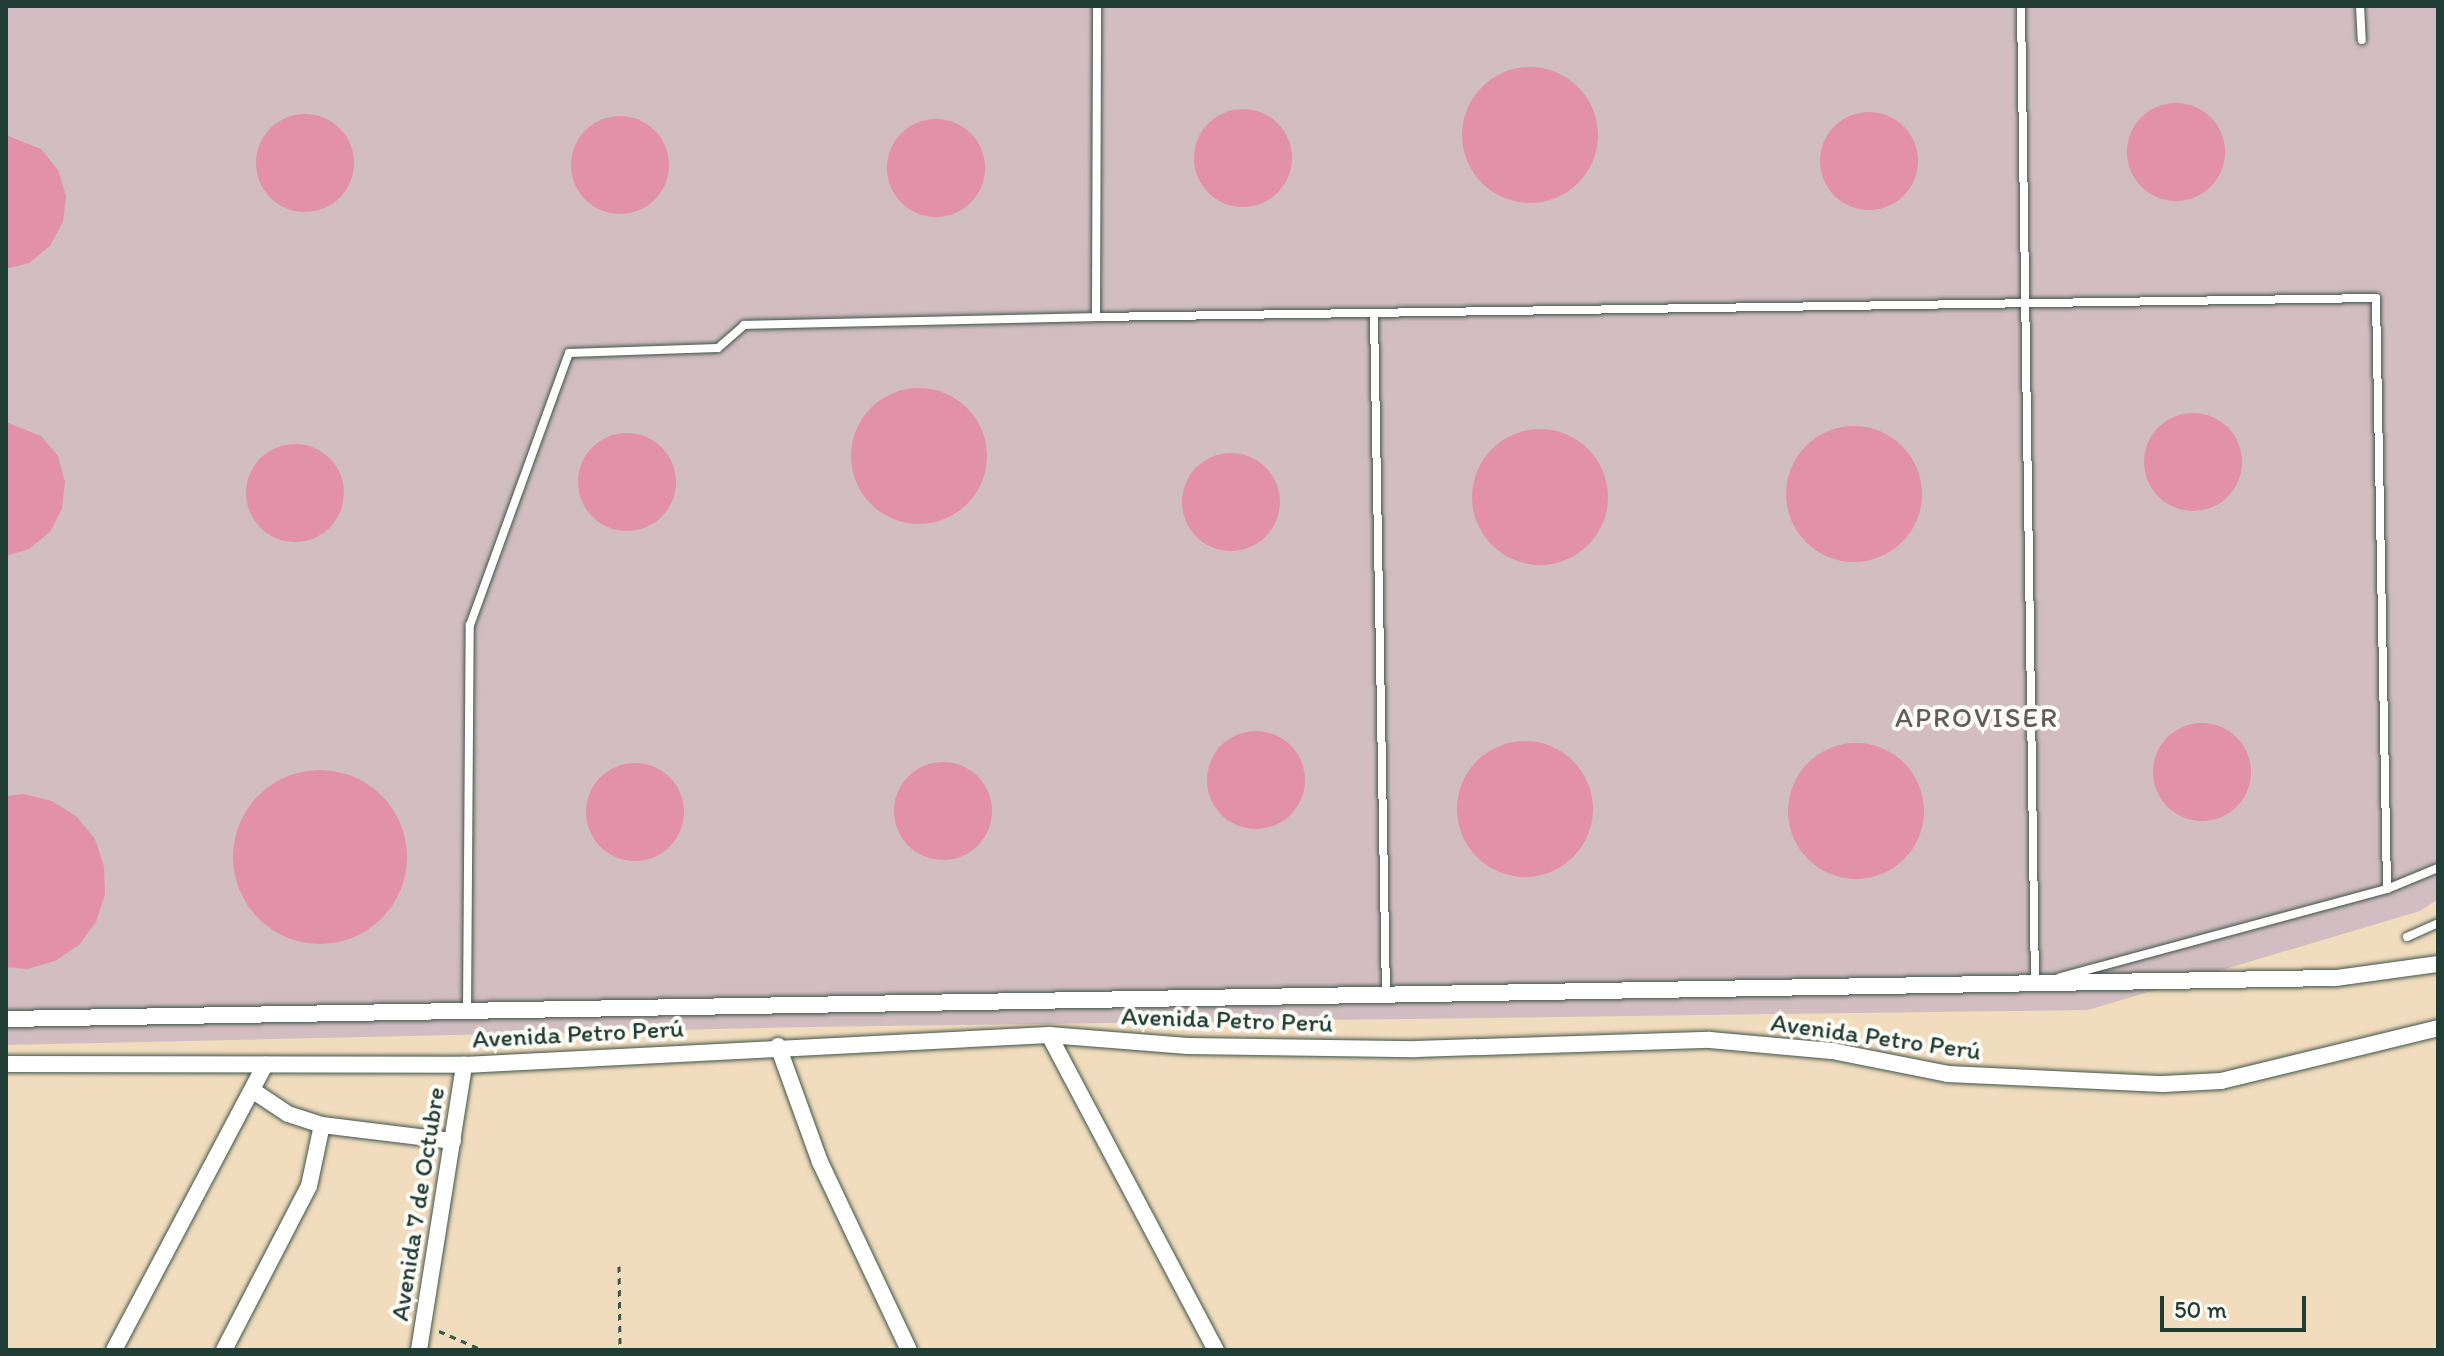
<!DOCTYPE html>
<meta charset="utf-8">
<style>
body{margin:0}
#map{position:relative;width:2444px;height:1356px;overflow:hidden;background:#f2dcbe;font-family:Itim,sans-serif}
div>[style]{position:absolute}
.industrial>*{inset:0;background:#d2bec2}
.building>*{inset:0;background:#e391ab}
.round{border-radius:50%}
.path>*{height:3px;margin-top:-1.5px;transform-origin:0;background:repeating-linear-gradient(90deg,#3f5549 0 6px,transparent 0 12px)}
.roads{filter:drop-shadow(0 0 2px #3f5549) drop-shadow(0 0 2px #3f5549)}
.lane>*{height:8px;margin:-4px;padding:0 4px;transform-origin:4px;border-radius:4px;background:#fff}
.street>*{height:16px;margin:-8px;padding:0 8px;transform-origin:8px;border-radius:8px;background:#fff}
span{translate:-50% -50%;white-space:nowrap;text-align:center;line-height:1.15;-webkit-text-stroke:8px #fdfcf7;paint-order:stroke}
.street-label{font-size:26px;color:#1f3d34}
.neighbourhood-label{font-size:28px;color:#645a5e;letter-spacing:2px}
.frame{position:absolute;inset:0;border:8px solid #1f3d34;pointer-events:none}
.scale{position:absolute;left:2160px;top:1296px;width:146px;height:36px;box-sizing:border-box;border:4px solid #1f3d34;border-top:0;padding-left:10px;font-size:24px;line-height:28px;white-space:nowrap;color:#1f3d34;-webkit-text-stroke:6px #fdfcf7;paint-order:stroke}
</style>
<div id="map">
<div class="industrial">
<i style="clip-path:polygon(6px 6px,2438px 6px,2438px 899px,2420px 911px,2088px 1010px,808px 1027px,6px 1045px)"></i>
</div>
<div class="building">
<i class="round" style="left:1462px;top:67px;width:136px;height:136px"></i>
<i class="round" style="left:2127px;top:103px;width:98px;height:98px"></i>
<i class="round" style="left:1194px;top:109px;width:98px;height:98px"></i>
<i class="round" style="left:1820px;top:112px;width:98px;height:98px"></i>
<i class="round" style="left:256px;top:114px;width:98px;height:98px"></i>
<i class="round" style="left:571px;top:116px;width:98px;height:98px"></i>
<i class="round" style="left:887px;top:119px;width:98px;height:98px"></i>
<i style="clip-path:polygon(6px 135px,41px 149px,58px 170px,66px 196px,63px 222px,50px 246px,29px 263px,6px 269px)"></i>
<i class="round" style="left:851px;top:388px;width:136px;height:136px"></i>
<i class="round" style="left:2144px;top:413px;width:98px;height:98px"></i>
<i style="clip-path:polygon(6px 422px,41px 436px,58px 456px,65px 482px,62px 509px,50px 532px,29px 549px,6px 556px)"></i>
<i class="round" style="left:1786px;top:426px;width:136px;height:136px"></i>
<i class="round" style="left:1472px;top:429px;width:136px;height:136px"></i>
<i class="round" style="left:578px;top:433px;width:98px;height:98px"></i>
<i class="round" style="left:246px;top:444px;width:98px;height:98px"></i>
<i class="round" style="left:1182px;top:453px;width:98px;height:98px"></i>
<i class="round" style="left:2153px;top:723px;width:98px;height:98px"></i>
<i class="round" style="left:1207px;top:731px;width:98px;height:98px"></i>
<i class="round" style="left:1457px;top:741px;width:136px;height:136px"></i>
<i class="round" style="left:1788px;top:743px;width:136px;height:136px"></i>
<i class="round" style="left:894px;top:762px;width:98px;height:98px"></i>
<i class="round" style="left:586px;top:763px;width:98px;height:98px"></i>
<i class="round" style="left:233px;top:770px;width:174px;height:174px"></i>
<i style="clip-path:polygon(24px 794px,52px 801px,77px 817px,95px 839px,104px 866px,105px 894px,96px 922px,79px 945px,55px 961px,27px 969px,6px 967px,6px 796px)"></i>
</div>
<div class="path">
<i style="left:619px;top:1266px;width:84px;rotate:89.3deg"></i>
<i style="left:439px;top:1331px;width:48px;rotate:23.4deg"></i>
</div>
<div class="roads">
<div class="lane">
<i style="left:2021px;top:6px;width:977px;rotate:89.18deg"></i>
<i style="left:2360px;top:6px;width:34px;rotate:87deg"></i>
<i style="left:1374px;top:315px;width:679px;rotate:88.99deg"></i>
<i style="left:1096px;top:317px;width:1280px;rotate:-0.85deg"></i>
<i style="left:2376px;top:298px;width:591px;rotate:88.93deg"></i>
<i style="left:2387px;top:889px;width:339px;rotate:164.9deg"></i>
<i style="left:2387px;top:889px;width:55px;rotate:-22.4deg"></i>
<i style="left:2407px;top:937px;width:34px;rotate:-24deg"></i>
<i style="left:467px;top:1012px;width:387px;rotate:-89.6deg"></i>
<i style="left:470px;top:625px;width:289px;rotate:-70deg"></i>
<i style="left:569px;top:353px;width:149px;rotate:-1.9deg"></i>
<i style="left:718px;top:348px;width:35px;rotate:-41deg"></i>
<i style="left:744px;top:325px;width:352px;rotate:-1.3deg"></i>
<i style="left:1096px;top:317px;width:311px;rotate:-89.8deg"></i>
</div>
<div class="street">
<i style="left:6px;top:1019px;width:2330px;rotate:-1.01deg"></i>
<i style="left:2336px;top:978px;width:103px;rotate:-7.8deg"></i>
<i style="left:1049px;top:1035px;width:357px;rotate:62.1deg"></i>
<i style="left:778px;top:1046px;width:123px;rotate:70.1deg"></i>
<i style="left:820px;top:1162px;width:208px;rotate:64.7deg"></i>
<i style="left:6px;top:1064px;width:458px;rotate:0.1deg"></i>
<i style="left:464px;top:1065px;width:586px;rotate:-2.94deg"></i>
<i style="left:1049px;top:1035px;width:139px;rotate:4.5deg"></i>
<i style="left:1188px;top:1046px;width:228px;rotate:0.8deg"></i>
<i style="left:1416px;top:1049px;width:294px;rotate:-1.8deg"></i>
<i style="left:1710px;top:1040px;width:122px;rotate:5.2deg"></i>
<i style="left:1832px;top:1051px;width:118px;rotate:11.2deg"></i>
<i style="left:1948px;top:1074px;width:215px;rotate:2.7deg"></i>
<i style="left:2163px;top:1084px;width:58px;rotate:-3deg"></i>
<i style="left:2221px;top:1081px;width:223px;rotate:-13.7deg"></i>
<i style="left:252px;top:1090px;width:43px;rotate:33.7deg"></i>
<i style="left:288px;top:1114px;width:36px;rotate:18deg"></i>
<i style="left:322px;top:1125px;width:132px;rotate:7deg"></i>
<i style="left:114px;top:1350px;width:323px;rotate:-62.1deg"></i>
<i style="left:224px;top:1350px;width:185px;rotate:-62.6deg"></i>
<i style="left:309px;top:1186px;width:62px;rotate:-78deg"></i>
<i style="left:419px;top:1350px;width:289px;rotate:-81deg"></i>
</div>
</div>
<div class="street-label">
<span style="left:1227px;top:1020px;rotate:2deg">Avenida Petro Perú</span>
<span style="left:578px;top:1034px;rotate:-3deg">Avenida Petro Perú</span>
<span style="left:1876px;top:1037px;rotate:8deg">Avenida Petro Perú</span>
<span style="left:418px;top:1204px;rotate:-81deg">Avenida 7 de Octubre</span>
</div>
<div class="neighbourhood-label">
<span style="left:1977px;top:717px">APROVISER</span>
</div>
<div class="frame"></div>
<div class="scale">50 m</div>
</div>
